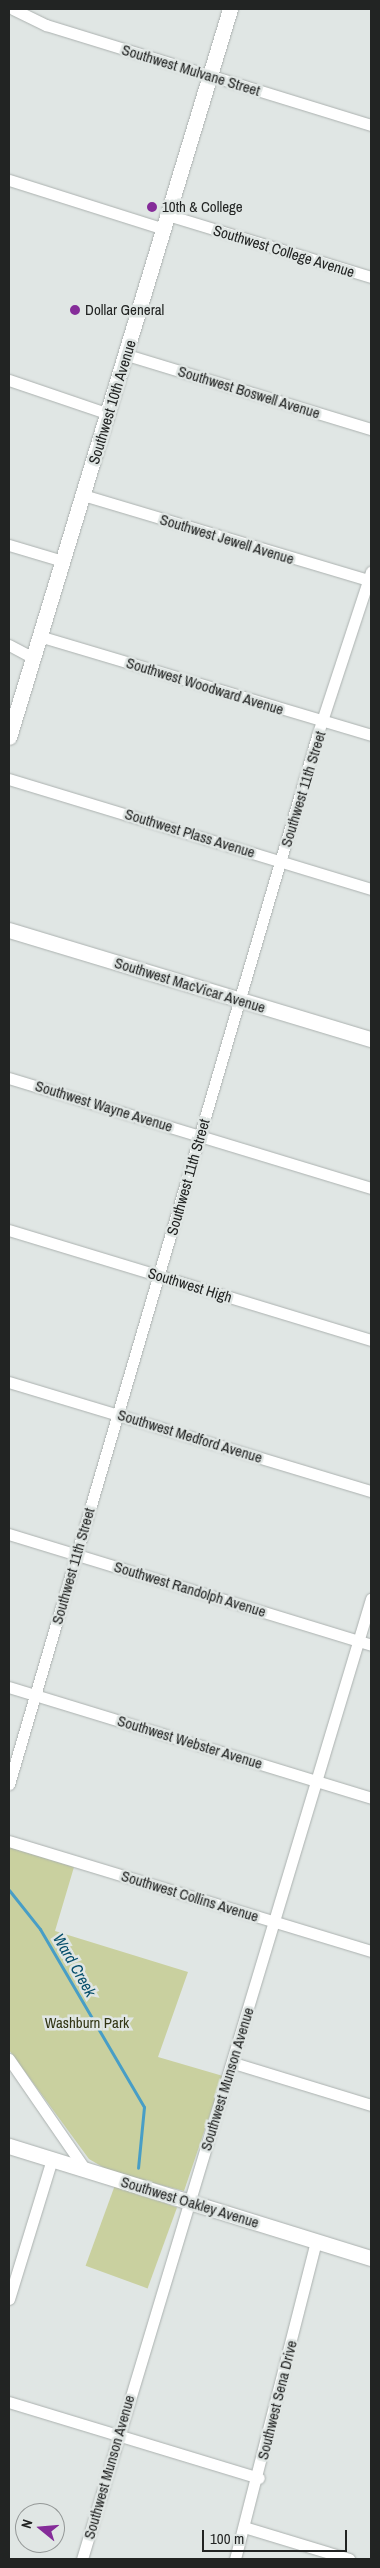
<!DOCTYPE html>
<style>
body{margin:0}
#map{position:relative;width:380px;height:2568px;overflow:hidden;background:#e0e6e4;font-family:"Archivo Narrow",sans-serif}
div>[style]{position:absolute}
.green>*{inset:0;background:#c9d09f;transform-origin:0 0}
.stream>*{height:3px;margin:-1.5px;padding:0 1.5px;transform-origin:1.5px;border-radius:1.5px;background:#489ec6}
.roads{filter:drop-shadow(0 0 1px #abb1af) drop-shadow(0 0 1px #abb1af)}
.street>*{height:11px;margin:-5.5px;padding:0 5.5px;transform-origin:5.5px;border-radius:5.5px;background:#fff}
.secondary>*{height:15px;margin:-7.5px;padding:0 7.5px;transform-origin:7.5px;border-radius:7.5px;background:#fff}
.dots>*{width:14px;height:14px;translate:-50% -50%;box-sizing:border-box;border:2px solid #e0e6e4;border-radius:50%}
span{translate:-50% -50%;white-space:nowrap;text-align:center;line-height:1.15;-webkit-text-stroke:5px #e0e6e4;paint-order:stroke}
.street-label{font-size:15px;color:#222423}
.poi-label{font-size:15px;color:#222423}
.left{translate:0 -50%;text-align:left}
.park-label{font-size:15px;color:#313513}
.water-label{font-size:16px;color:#074f6c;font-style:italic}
.frame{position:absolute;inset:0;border:10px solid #222423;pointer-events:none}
.north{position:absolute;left:15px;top:2503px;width:50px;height:50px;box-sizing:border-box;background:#e0e6e4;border:1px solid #949897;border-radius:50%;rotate:287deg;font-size:14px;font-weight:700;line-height:20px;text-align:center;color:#222423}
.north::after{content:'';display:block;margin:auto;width:18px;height:22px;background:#852c99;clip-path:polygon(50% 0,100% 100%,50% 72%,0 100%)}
.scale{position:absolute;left:202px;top:2530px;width:145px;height:22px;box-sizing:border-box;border:2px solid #222423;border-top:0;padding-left:6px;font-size:15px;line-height:18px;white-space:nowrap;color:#222423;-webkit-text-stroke:4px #e0e6e4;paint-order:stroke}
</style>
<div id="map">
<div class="green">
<i style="clip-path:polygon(9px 1847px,74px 1867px,55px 1931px,188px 1972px,158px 2057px,223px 2076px,184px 2191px,111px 2172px,89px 2159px,9px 2050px)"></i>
<i style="left:115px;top:2185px;width:66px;height:86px;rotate:20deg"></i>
</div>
<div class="stream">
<i style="left:9px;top:1890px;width:50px;rotate:51.5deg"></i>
<i style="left:40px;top:1929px;width:206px;rotate:59.7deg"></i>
<i style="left:144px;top:2107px;width:61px;rotate:95.6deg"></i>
</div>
<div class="roads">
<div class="street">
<i style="left:13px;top:9px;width:37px;rotate:26deg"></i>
<i style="left:46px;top:25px;width:340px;rotate:17.1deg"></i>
<i style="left:9px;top:180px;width:163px;rotate:17.5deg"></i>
<i style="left:168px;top:215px;width:212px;rotate:17deg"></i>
<i style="left:127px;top:355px;width:255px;rotate:16.9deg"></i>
<i style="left:9px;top:380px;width:106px;rotate:18.8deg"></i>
<i style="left:83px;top:495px;width:301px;rotate:16.6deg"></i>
<i style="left:9px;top:545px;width:56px;rotate:16.5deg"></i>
<i style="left:39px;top:636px;width:346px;rotate:16.6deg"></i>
<i style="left:9px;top:645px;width:27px;rotate:28deg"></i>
<i style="left:9px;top:779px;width:378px;rotate:16.9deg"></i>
<i style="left:9px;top:1078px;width:378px;rotate:16.9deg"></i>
<i style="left:9px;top:1230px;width:378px;rotate:16.9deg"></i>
<i style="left:9px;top:1382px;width:378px;rotate:16.8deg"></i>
<i style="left:9px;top:1534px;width:379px;rotate:17deg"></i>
<i style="left:9px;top:1687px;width:379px;rotate:17deg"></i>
<i style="left:9px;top:1784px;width:1092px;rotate:-73.62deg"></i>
<i style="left:317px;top:736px;width:173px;rotate:-71.8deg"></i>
<i style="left:9px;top:1841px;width:378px;rotate:16.9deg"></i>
<i style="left:9px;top:2059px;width:134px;rotate:55.4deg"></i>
<i style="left:234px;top:2063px;width:143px;rotate:17deg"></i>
<i style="left:9px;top:2299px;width:146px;rotate:-72.9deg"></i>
<i style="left:9px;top:2402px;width:261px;rotate:16.9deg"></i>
<i style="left:244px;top:2527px;width:110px;rotate:16.9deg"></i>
<i style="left:82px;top:2559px;width:1003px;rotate:-73.25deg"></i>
<i style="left:235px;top:2559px;width:328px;rotate:-75.7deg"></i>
</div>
<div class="secondary">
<i style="left:9px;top:737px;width:761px;rotate:-73.11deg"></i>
<i style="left:9px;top:930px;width:378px;rotate:16.8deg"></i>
<i style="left:9px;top:2146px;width:379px;rotate:17.2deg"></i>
</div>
</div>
<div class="dots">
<i style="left:152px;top:207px;background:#852c99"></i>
<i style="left:75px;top:310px;background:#852c99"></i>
</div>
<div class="street-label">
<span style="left:191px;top:70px;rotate:17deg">Southwest Mulvane Street</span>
<span style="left:284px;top:251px;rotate:17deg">Southwest College Avenue</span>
<span style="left:249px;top:392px;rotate:17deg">Southwest Boswell Avenue</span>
<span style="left:112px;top:402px;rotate:-73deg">Southwest 10th Avenue</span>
<span style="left:227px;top:539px;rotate:17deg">Southwest Jewell Avenue</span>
<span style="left:205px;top:686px;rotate:17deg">Southwest Woodward Avenue</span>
<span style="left:303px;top:789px;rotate:-73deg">Southwest 11th Street</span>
<span style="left:190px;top:833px;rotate:17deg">Southwest Plass Avenue</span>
<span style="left:190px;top:985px;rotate:17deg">Southwest MacVicar Avenue</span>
<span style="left:104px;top:1106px;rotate:17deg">Southwest Wayne Avenue</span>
<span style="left:188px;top:1177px;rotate:-74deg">Southwest 11th Street</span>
<span style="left:190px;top:1285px;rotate:17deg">Southwest High</span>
<span style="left:190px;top:1436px;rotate:17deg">Southwest Medford Avenue</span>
<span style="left:73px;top:1566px;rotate:-74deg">Southwest 11th Street</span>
<span style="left:190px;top:1589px;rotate:17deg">Southwest Randolph Avenue</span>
<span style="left:190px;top:1742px;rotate:17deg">Southwest Webster Avenue</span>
<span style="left:190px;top:1896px;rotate:17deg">Southwest Collins Avenue</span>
<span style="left:227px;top:2079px;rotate:-73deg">Southwest Munson Avenue</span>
<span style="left:190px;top:2202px;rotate:17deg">Southwest Oakley Avenue</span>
<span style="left:277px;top:2400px;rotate:-76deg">Southwest Sena Drive</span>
<span style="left:109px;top:2467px;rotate:-74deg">Southwest Munson Avenue</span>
</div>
<div class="poi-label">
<span class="left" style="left:162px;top:207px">10th &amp; College</span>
<span class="left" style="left:85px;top:310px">Dollar General</span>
</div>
<div class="park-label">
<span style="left:87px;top:2023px">Washburn Park</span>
</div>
<div class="water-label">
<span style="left:75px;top:1965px;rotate:60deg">Ward Creek</span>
</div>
<div class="frame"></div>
<div class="north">N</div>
<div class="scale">100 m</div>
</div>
